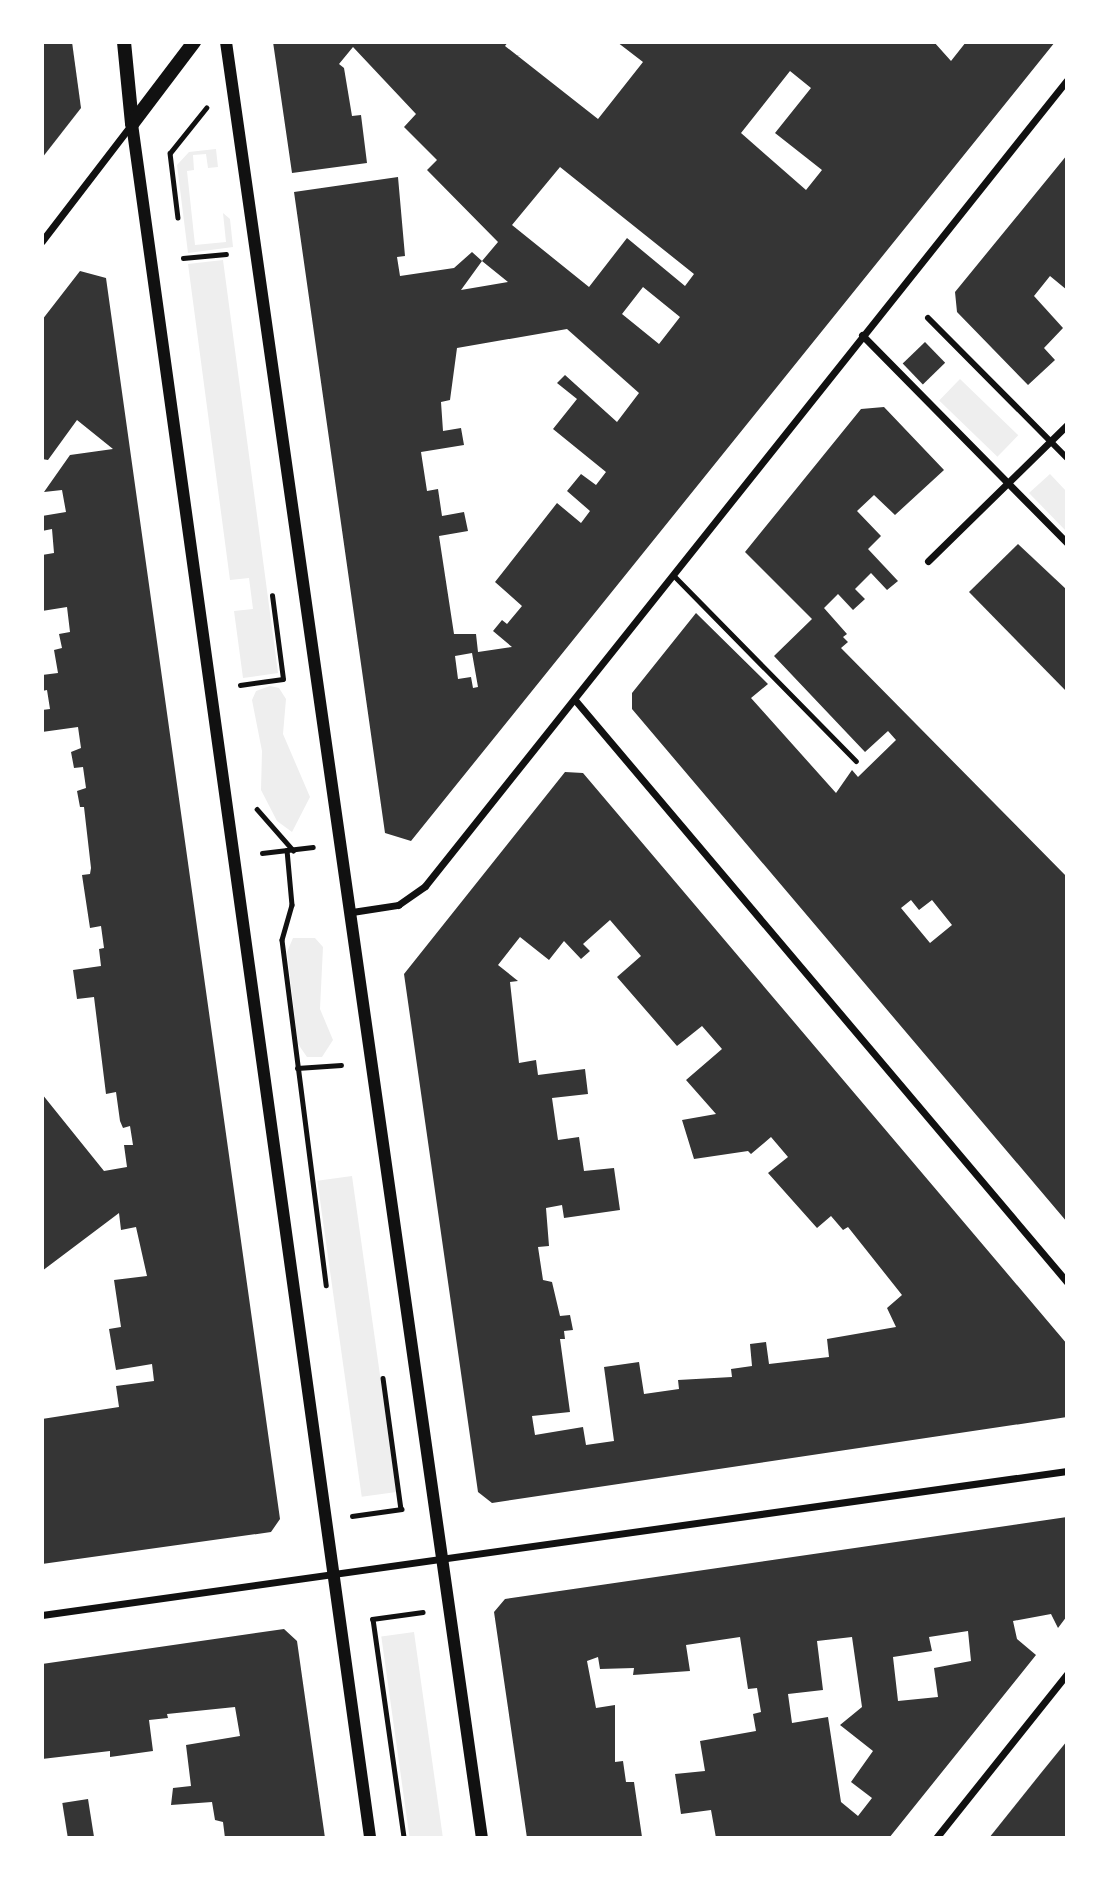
<!DOCTYPE html>
<style>
body{margin:0}
#map{position:relative;width:1109px;height:1880px;overflow:hidden;background:#fff;font-family:"Roboto Condensed",sans-serif}
div>[style]{position:absolute}
.green>*{inset:0;background:#eee;transform-origin:0 0}
.building>*{inset:0;background:#353535;transform-origin:0 0}
.path>*{height:4.5px;margin:-2.25px;padding:0 2.25px;transform-origin:2.25px;border-radius:2.25px;background:#111}
.service>*{height:5px;margin:-2.5px;padding:0 2.5px;transform-origin:2.5px;border-radius:2.5px;background:#111}
.pedestrian>*{height:6px;margin:-3px;padding:0 3px;transform-origin:3px;border-radius:3px;background:#111}
.minor>*{height:7px;margin:-3.5px;padding:0 3.5px;transform-origin:3.5px;border-radius:3.5px;background:#111}
.tertiary>*{height:12px;margin:-6px;padding:0 6px;transform-origin:6px;border-radius:6px;background:#111}
.secondary>*{height:14px;margin:-7px;padding:0 7px;transform-origin:7px;border-radius:7px;background:#111}
span{translate:-50% -50%;white-space:nowrap;text-align:center;line-height:1.15;-webkit-text-stroke:7px #fff;paint-order:stroke}
.frame{position:absolute;inset:0;border:44px solid #fff;pointer-events:none}
</style>
<div id="map">
<div class="green">
<i style="clip-path:polygon(216px 149px,218px 167px,208px 168px,206px 154px,193px 155px,194px 170px,187px 171px,195px 245px,226px 242px,223px 213px,230px 219px,233px 247px,188px 253px,177px 165px,189px 152px)"></i>
<i style="clip-path:polygon(223px 260px,278px 673px,243px 678px,234px 611px,253px 609px,249px 578px,230px 580px,188px 264px)"></i>
<i style="left:960px;top:379px;width:81px;height:30px;rotate:44deg"></i>
<i style="clip-path:polygon(1050px 474px,1067px 492px,1067px 532px,1029px 493px)"></i>
<i style="clip-path:polygon(270px 686px,279px 688px,286px 699px,283px 734px,310px 797px,292px 832px,277px 821px,261px 790px,262px 751px,252px 700px,256px 691px)"></i>
<i style="clip-path:polygon(293px 938px,315px 938px,323px 947px,320px 1009px,333px 1040px,322px 1057px,307px 1057px,298px 1044px,287px 952px)"></i>
<i style="left:352px;top:1176px;width:319px;height:35px;rotate:82deg"></i>
<i style="left:414px;top:1632px;width:208px;height:33px;rotate:82deg"></i>
</div>
<div class="building">
<i style="clip-path:polygon(42px 42px,72px 42px,81px 108px,42px 158px)"></i>
<i style="clip-path:polygon(evenodd,273px 42px,508px 42px,505px 46px,598px 119px,643px 62px,617px 42px,934px 42px,951px 61px,966px 42px,1055px 42px,411px 841px,385px 833px,294px 192px,398px 177px,405px 256px,397px 257px,400px 276px,454px 268px,472px 252px,482px 261px,461px 290px,508px 282px,482px 261px,498px 242px,427px 170px,437px 160px,404px 127px,416px 114px,353px 47px,339px 64px,344px 68px,352px 116px,361px 115px,367px 163px,292px 173px,273px 42px,790px 71px,811px 88px,775px 133px,822px 170px,806px 190px,741px 133px,790px 71px,273px 42px,560px 167px,694px 274px,685px 286px,627px 238px,589px 287px,512px 225px,560px 167px,273px 42px,643px 287px,680px 317px,659px 344px,622px 314px,643px 287px,273px 42px,567px 329px,639px 393px,617px 422px,565px 375px,557px 383px,577px 399px,553px 429px,606px 472px,596px 485px,581px 474px,567px 491px,590px 511px,581px 523px,557px 503px,495px 582px,522px 606px,507px 624px,502px 620px,493px 631px,512px 647px,478px 652px,476px 634px,454px 634px,439px 536px,468px 531px,464px 512px,442px 516px,438px 489px,427px 491px,421px 452px,464px 445px,461px 428px,443px 431px,441px 402px,450px 400px,457px 348px,567px 329px,273px 42px,472px 653px,478px 687px,473px 688px,471px 677px,458px 679px,455px 656px,472px 653px)"></i>
<i style="clip-path:polygon(1067px 155px,1067px 290px,1050px 276px,1034px 296px,1063px 328px,1044px 348px,1055px 360px,1028px 385px,957px 312px,955px 292px)"></i>
<i style="clip-path:polygon(80px 271px,106px 278px,280px 1519px,271px 1532px,42px 1564px,42px 1419px,119px 1407px,116px 1386px,154px 1381px,152px 1364px,116px 1370px,109px 1329px,121px 1327px,114px 1280px,147px 1276px,136px 1227px,121px 1230px,119px 1213px,42px 1271px,42px 1094px,104px 1171px,127px 1167px,124px 1145px,133px 1145px,130px 1126px,123px 1128px,120px 1121px,116px 1092px,106px 1094px,94px 997px,77px 999px,73px 970px,101px 966px,99px 949px,104px 948px,101px 926px,90px 928px,82px 875px,90px 874px,91px 868px,84px 807px,80px 807px,77px 791px,86px 788px,83px 767px,74px 768px,71px 752px,81px 748px,78px 727px,42px 732px,42px 710px,50px 709px,47px 690px,42px 691px,42px 675px,58px 673px,54px 650px,62px 648px,59px 634px,70px 632px,67px 607px,42px 611px,42px 555px,54px 553px,52px 529px,42px 531px,42px 516px,66px 512px,62px 490px,44px 492px,70px 455px,113px 449px,77px 420px,48px 460px,42px 459px,42px 320px)"></i>
<i style="left:925px;top:342px;width:29px;height:31px;rotate:46deg"></i>
<i style="clip-path:polygon(evenodd,884px 407px,944px 470px,895px 515px,874px 495px,857px 511px,881px 536px,868px 549px,898px 581px,887px 590px,871px 573px,855px 589px,865px 599px,853px 610px,838px 594px,824px 608px,847px 634px,843px 637px,848px 642px,841px 648px,1067px 877px,1067px 1222px,632px 709px,632px 693px,696px 613px,768px 684px,751px 698px,836px 793px,852px 770px,858px 777px,896px 740px,888px 731px,865px 752px,774px 656px,812px 619px,745px 552px,861px 409px,884px 407px,911px 900px,919px 910px,932px 900px,952px 925px,930px 943px,901px 908px,911px 900px)"></i>
<i style="clip-path:polygon(1018px 544px,1067px 590px,1067px 692px,969px 592px)"></i>
<i style="clip-path:polygon(evenodd,565px 772px,583px 773px,1067px 1344px,1067px 1417px,492px 1503px,478px 1492px,404px 974px,565px 772px,610px 920px,641px 956px,617px 977px,677px 1046px,702px 1026px,722px 1049px,686px 1080px,716px 1114px,682px 1120px,694px 1159px,748px 1151px,751px 1154px,771px 1137px,788px 1157px,768px 1173px,817px 1228px,831px 1216px,843px 1230px,848px 1227px,902px 1295px,887px 1308px,896px 1327px,827px 1339px,829px 1357px,769px 1364px,766px 1342px,750px 1344px,752px 1366px,731px 1369px,732px 1377px,678px 1380px,679px 1389px,644px 1394px,639px 1362px,604px 1367px,614px 1441px,586px 1445px,583px 1427px,535px 1435px,532px 1416px,570px 1412px,560px 1339px,565px 1339px,564px 1331px,573px 1330px,570px 1315px,560px 1316px,552px 1282px,543px 1280px,538px 1247px,549px 1246px,546px 1208px,562px 1205px,564px 1218px,620px 1210px,614px 1168px,584px 1171px,579px 1137px,558px 1140px,552px 1098px,588px 1094px,585px 1069px,538px 1075px,536px 1060px,519px 1063px,510px 982px,518px 981px,498px 965px,520px 937px,549px 960px,564px 941px,581px 959px,590px 951px,583px 944px,610px 920px)"></i>
<i style="clip-path:polygon(evenodd,1067px 1517px,1067px 1616px,1058px 1628px,1051px 1614px,1013px 1621px,1017px 1639px,1036px 1655px,889px 1838px,716px 1838px,711px 1810px,681px 1814px,675px 1774px,705px 1771px,700px 1741px,756px 1731px,753px 1714px,761px 1712px,757px 1688px,748px 1689px,740px 1637px,686px 1645px,690px 1671px,633px 1675px,634px 1668px,600px 1669px,598px 1657px,587px 1661px,596px 1708px,615px 1705px,615px 1762px,623px 1761px,626px 1782px,634px 1782px,642px 1837px,527px 1838px,494px 1612px,505px 1599px,1067px 1517px,968px 1631px,971px 1661px,934px 1668px,938px 1697px,898px 1701px,893px 1657px,932px 1651px,929px 1637px,968px 1631px,1067px 1517px,852px 1637px,862px 1707px,840px 1725px,873px 1751px,851px 1782px,872px 1798px,858px 1816px,841px 1802px,828px 1717px,792px 1723px,788px 1694px,823px 1690px,817px 1641px,852px 1637px)"></i>
<i style="clip-path:polygon(284px 1629px,297px 1641px,325px 1838px,225px 1838px,223px 1822px,215px 1820px,212px 1802px,171px 1805px,173px 1788px,191px 1786px,186px 1745px,240px 1736px,235px 1707px,167px 1714px,168px 1718px,149px 1720px,153px 1751px,110px 1757px,110px 1751px,42px 1759px,42px 1664px)"></i>
<i style="clip-path:polygon(1067px 1741px,1067px 1838px,989px 1838px,1041px 1773px)"></i>
<i style="left:88px;top:1799px;width:39px;height:26px;rotate:81deg"></i>
</div>
<div class="path">
<i style="left:170px;top:153px;width:65px;rotate:83deg"></i>
<i style="left:170px;top:153px;width:58px;rotate:-51.3deg"></i>
<i style="left:183px;top:258px;width:43px;rotate:-5.3deg"></i>
<i style="left:240px;top:685px;width:43px;rotate:-7.9deg"></i>
<i style="left:283px;top:679px;width:84px;rotate:-97.5deg"></i>
<i style="left:257px;top:809px;width:55px;rotate:48.7deg"></i>
<i style="left:287px;top:850px;width:55px;rotate:84.8deg"></i>
<i style="left:292px;top:905px;width:36px;rotate:106deg"></i>
<i style="left:282px;top:940px;width:348px;rotate:82.7deg"></i>
<i style="left:262px;top:853px;width:51px;rotate:-6.7deg"></i>
<i style="left:297px;top:1068px;width:44px;rotate:-3.9deg"></i>
<i style="left:383px;top:1378px;width:132px;rotate:82.2deg"></i>
<i style="left:352px;top:1516px;width:50px;rotate:-8deg"></i>
<i style="left:372px;top:1619px;width:51px;rotate:-7.8deg"></i>
<i style="left:373px;top:1619px;width:221px;rotate:81.9deg"></i>
</div>
<div class="service">
<i style="left:675px;top:577px;width:258px;rotate:45.5deg"></i>
</div>
<div class="pedestrian">
<i style="left:928px;top:318px;width:197px;rotate:45.2deg"></i>
</div>
<div class="minor">
<i style="left:42px;top:241px;width:146px;rotate:-52.5deg"></i>
<i style="left:862px;top:335px;width:292px;rotate:45.4deg"></i>
<i style="left:928px;top:561px;width:194px;rotate:-44.4deg"></i>
<i style="left:575px;top:700px;width:762px;rotate:49.79deg"></i>
<i style="left:352px;top:912px;width:47px;rotate:-8.7deg"></i>
<i style="left:398px;top:905px;width:33px;rotate:-35deg"></i>
<i style="left:425px;top:886px;width:1030px;rotate:-51.46deg"></i>
<i style="left:42px;top:1615px;width:1035px;rotate:-8deg"></i>
<i style="left:936px;top:1838px;width:210px;rotate:-51.4deg"></i>
</div>
<div class="tertiary">
<i style="left:226px;top:42px;width:1814px;rotate:81.89deg"></i>
<i style="left:132px;top:124px;width:1730px;rotate:82.09deg"></i>
</div>
<div class="secondary">
<i style="left:124px;top:42px;width:82px;rotate:84.4deg"></i>
<i style="left:132px;top:124px;width:103px;rotate:-52.9deg"></i>
</div>
<div class="frame"></div>
</div>
